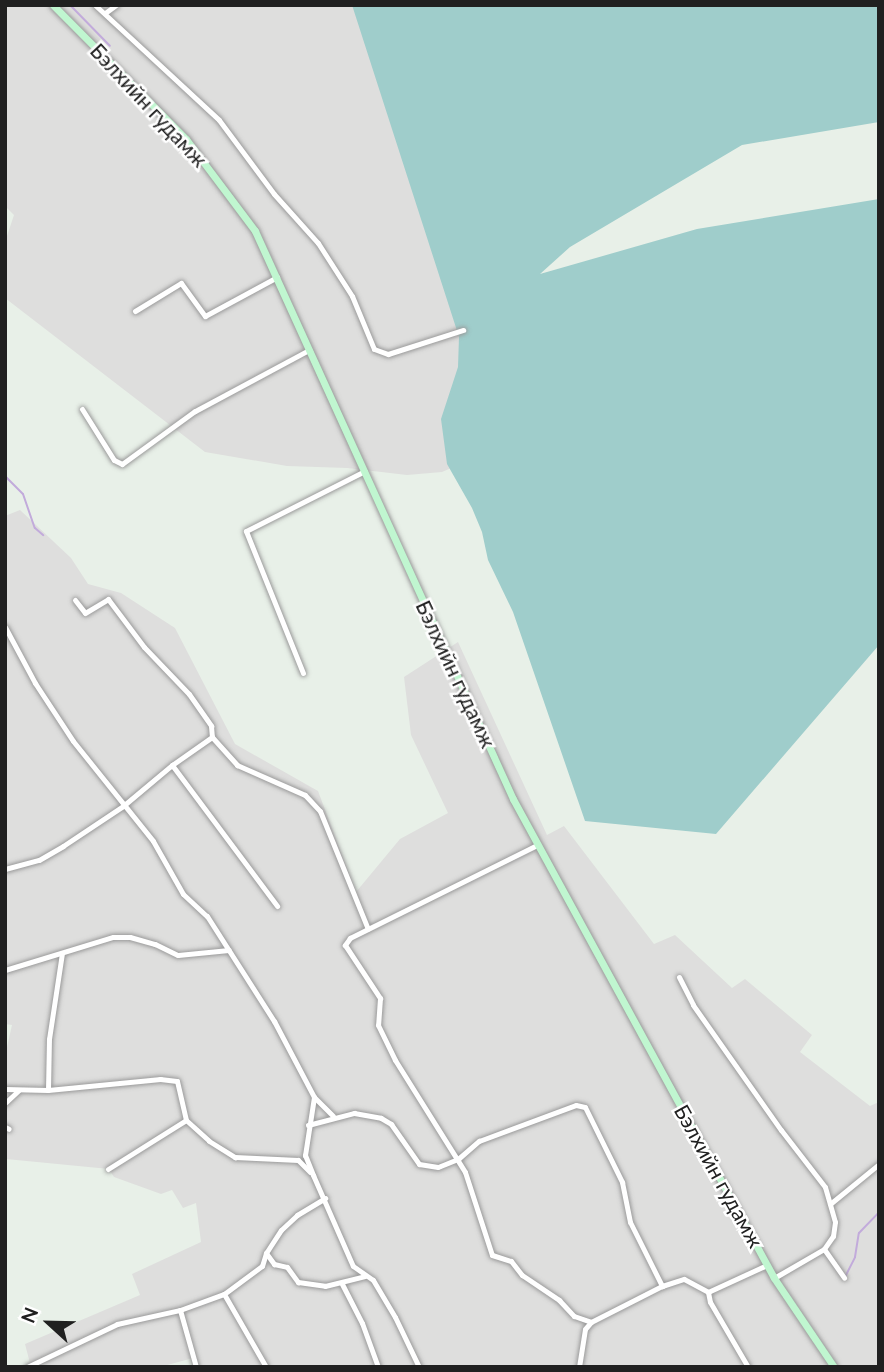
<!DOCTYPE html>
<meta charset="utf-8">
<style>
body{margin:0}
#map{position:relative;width:884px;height:1372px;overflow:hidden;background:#e8f0e8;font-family:Lato,sans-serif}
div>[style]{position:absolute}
.residential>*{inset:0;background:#dededd}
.forest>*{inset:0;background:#9fcdcb}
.stream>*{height:2px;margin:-1px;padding:0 1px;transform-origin:1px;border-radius:1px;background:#c2abdb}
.roads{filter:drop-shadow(0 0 2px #9a9a9a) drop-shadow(0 0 2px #9a9a9a)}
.street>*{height:5px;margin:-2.5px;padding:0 2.5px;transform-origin:2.5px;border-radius:2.5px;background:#fff}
.secondary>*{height:7px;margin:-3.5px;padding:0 3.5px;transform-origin:3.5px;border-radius:3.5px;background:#c0f6d0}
span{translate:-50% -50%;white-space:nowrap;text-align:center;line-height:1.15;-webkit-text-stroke:5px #fff;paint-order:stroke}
.street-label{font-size:21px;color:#202020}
.frame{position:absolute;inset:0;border:7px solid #202020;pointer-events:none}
.north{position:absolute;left:14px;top:1288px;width:70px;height:70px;-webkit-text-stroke:5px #fff;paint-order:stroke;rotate:292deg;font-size:19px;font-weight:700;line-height:28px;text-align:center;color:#202020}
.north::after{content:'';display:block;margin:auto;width:24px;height:32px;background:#202020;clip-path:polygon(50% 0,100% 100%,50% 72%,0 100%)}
</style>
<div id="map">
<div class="residential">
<i style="clip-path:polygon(5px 5px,447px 5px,490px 451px,442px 472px,407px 475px,347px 468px,287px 466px,205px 452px,5px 298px,5px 242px,14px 215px,5px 206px)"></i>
<i style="clip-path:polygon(20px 510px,71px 558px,88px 584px,121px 593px,175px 628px,235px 744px,318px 791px,356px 892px,400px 839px,448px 813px,411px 735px,404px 677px,458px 642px,547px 835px,564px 826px,654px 944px,675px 935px,732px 988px,745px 979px,812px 1035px,800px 1052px,870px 1106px,879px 1102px,879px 1367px,197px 1367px,193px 1358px,160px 1367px,31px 1367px,25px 1344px,140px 1295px,132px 1274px,201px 1242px,196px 1203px,183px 1208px,172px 1190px,161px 1194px,114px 1177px,109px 1169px,6px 1159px,5px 1056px,12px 1025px,5px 1024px,5px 516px)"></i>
</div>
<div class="forest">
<i style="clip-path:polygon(352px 5px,879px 5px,879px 122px,742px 145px,570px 247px,540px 274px,697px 229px,879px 199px,879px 645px,716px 834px,585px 821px,513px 612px,488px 560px,482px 532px,472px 508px,447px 464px,441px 419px,458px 367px,459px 337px)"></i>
</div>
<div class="stream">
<i style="left:70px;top:5px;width:57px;rotate:45.7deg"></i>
<i style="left:5px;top:476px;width:25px;rotate:45deg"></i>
<i style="left:23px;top:494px;width:36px;rotate:71deg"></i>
<i style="left:35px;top:528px;width:11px;rotate:41deg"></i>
<i style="left:845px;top:1277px;width:22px;rotate:-63deg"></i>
<i style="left:855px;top:1257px;width:24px;rotate:-81deg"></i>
<i style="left:859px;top:1233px;width:29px;rotate:-46deg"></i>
</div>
<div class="roads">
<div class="street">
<i style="left:95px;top:5px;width:169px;rotate:42.8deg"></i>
<i style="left:219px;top:120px;width:92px;rotate:53.4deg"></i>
<i style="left:274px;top:194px;width:66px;rotate:48.1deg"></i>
<i style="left:318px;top:243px;width:63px;rotate:57.3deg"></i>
<i style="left:352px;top:296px;width:57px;rotate:67.5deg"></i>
<i style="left:374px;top:349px;width:15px;rotate:20deg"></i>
<i style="left:388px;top:354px;width:79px;rotate:-17.7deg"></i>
<i style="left:105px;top:13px;width:14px;rotate:-36deg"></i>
<i style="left:135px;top:311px;width:54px;rotate:-31.3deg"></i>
<i style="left:181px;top:283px;width:41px;rotate:54deg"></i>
<i style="left:205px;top:316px;width:82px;rotate:-28.4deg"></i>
<i style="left:82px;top:409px;width:60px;rotate:57.9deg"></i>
<i style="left:114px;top:460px;width:9px;rotate:27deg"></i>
<i style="left:122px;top:464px;width:90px;rotate:-36deg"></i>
<i style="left:195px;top:411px;width:129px;rotate:-28.2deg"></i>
<i style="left:75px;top:600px;width:16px;rotate:52deg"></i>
<i style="left:85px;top:613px;width:27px;rotate:-31deg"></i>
<i style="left:108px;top:599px;width:60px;rotate:53.1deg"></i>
<i style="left:144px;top:647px;width:65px;rotate:46.2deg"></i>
<i style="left:189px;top:694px;width:39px;rotate:55deg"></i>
<i style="left:211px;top:726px;width:11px;rotate:85deg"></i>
<i style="left:212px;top:737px;width:38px;rotate:48deg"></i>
<i style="left:237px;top:765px;width:74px;rotate:23.8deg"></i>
<i style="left:305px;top:795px;width:22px;rotate:47deg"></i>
<i style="left:320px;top:811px;width:127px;rotate:67.9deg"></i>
<i style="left:5px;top:627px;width:64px;rotate:61.8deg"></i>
<i style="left:35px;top:683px;width:69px;rotate:56.8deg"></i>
<i style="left:73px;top:741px;width:128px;rotate:51.3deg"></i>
<i style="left:153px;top:841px;width:61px;rotate:60.5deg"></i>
<i style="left:183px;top:894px;width:33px;rotate:43deg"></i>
<i style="left:207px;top:916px;width:125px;rotate:57.5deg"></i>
<i style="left:274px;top:1021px;width:86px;rotate:62.2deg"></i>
<i style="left:314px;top:1097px;width:59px;rotate:98.8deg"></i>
<i style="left:305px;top:1155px;width:22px;rotate:68deg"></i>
<i style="left:313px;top:1175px;width:99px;rotate:66.3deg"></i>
<i style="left:353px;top:1266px;width:24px;rotate:35deg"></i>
<i style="left:373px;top:1280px;width:43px;rotate:59.3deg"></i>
<i style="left:395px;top:1317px;width:55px;rotate:64.4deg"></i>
<i style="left:303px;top:673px;width:153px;rotate:-111.9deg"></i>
<i style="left:246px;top:531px;width:133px;rotate:-26.8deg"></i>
<i style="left:172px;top:765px;width:176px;rotate:53.3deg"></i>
<i style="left:537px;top:845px;width:209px;rotate:153.6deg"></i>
<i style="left:350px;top:938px;width:9px;rotate:126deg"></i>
<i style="left:345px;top:945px;width:64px;rotate:56.6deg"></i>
<i style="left:380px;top:998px;width:27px;rotate:94deg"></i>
<i style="left:378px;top:1025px;width:39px;rotate:64deg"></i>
<i style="left:395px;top:1060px;width:132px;rotate:58deg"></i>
<i style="left:465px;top:1172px;width:87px;rotate:72deg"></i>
<i style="left:492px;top:1255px;width:20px;rotate:18deg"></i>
<i style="left:511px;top:1261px;width:18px;rotate:52deg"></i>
<i style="left:522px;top:1275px;width:45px;rotate:34deg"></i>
<i style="left:559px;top:1300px;width:22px;rotate:47deg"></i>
<i style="left:574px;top:1316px;width:18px;rotate:19deg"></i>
<i style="left:5px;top:869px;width:35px;rotate:-15deg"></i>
<i style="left:39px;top:860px;width:28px;rotate:-30deg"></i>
<i style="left:63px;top:846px;width:72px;rotate:-33.7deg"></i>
<i style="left:123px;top:806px;width:64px;rotate:-39.9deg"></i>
<i style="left:172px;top:765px;width:49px;rotate:-35deg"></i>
<i style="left:5px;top:970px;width:113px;rotate:-17deg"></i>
<i style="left:113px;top:937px;width:17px"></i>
<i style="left:130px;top:937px;width:26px;rotate:16deg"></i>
<i style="left:155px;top:944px;width:25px;rotate:26deg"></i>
<i style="left:178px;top:955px;width:51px;rotate:-5.6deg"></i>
<i style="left:679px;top:977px;width:31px;rotate:63deg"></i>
<i style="left:693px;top:1005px;width:153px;rotate:54.9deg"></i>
<i style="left:781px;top:1130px;width:72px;rotate:52.3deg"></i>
<i style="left:825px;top:1187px;width:36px;rotate:74deg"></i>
<i style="left:835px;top:1222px;width:14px;rotate:98deg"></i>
<i style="left:833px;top:1236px;width:16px;rotate:125deg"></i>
<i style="left:824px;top:1249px;width:35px;rotate:55deg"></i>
<i style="left:5px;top:1089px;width:43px;rotate:1.3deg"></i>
<i style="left:48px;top:1090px;width:113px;rotate:-5.6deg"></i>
<i style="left:160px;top:1079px;width:17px;rotate:7deg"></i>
<i style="left:177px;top:1081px;width:40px;rotate:77deg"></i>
<i style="left:186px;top:1120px;width:31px;rotate:42deg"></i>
<i style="left:209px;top:1141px;width:31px;rotate:32deg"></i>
<i style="left:235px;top:1157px;width:63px;rotate:2.7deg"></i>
<i style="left:298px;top:1160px;width:17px;rotate:45deg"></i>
<i style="left:48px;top:1090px;width:51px;rotate:-88.9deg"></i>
<i style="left:49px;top:1039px;width:87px;rotate:-81.4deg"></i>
<i style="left:314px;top:1097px;width:27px;rotate:45deg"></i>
<i style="left:5px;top:1103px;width:19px;rotate:-43deg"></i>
<i style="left:308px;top:1125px;width:48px;rotate:-14.6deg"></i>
<i style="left:354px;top:1113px;width:27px;rotate:10deg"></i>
<i style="left:381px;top:1118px;width:12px;rotate:31deg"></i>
<i style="left:391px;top:1124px;width:49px;rotate:55deg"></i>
<i style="left:419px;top:1164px;width:19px;rotate:9deg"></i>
<i style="left:438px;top:1167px;width:22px;rotate:-22deg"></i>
<i style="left:458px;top:1159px;width:28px;rotate:-41deg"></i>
<i style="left:479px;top:1141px;width:103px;rotate:-20.4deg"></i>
<i style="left:576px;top:1105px;width:9px;rotate:13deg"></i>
<i style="left:585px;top:1107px;width:84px;rotate:63.7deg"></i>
<i style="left:622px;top:1182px;width:41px;rotate:78.7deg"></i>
<i style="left:630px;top:1222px;width:72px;rotate:63.4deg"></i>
<i style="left:5px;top:1127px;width:4px;rotate:27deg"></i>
<i style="left:108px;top:1169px;width:92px;rotate:-32.1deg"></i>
<i style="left:830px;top:1204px;width:63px;rotate:-39.2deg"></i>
<i style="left:266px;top:1253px;width:14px;rotate:54deg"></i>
<i style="left:274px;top:1264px;width:13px;rotate:13deg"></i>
<i style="left:287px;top:1267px;width:19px;rotate:54deg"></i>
<i style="left:298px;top:1282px;width:27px;rotate:8deg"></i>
<i style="left:325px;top:1286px;width:41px;rotate:-14deg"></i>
<i style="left:774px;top:1278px;width:58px;rotate:-30.1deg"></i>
<i style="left:342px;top:1284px;width:44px;rotate:62.9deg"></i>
<i style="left:362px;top:1323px;width:47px;rotate:70deg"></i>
<i style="left:708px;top:1292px;width:10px;rotate:79deg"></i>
<i style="left:710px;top:1302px;width:75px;rotate:59.7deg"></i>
<i style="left:224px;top:1294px;width:84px;rotate:60.1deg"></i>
<i style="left:180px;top:1310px;width:59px;rotate:74.3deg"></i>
<i style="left:27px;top:1367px;width:100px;rotate:-25.5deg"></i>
<i style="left:117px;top:1324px;width:65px;rotate:-12.5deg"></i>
<i style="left:180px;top:1310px;width:47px;rotate:-20deg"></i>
<i style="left:224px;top:1294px;width:47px;rotate:-36.4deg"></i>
<i style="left:262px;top:1266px;width:14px;rotate:-73deg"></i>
<i style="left:266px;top:1253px;width:27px;rotate:-57deg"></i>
<i style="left:281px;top:1230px;width:22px;rotate:-43deg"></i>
<i style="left:297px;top:1215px;width:33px;rotate:-31deg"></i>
<i style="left:579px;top:1367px;width:38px;rotate:-81deg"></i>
<i style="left:585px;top:1329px;width:9px;rotate:-49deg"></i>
<i style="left:591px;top:1322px;width:80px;rotate:-26.9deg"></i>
<i style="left:662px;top:1286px;width:23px;rotate:-18deg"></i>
<i style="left:684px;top:1279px;width:27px;rotate:28deg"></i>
<i style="left:708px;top:1292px;width:65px;rotate:-24.6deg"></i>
</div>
<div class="secondary">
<i style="left:53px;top:5px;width:189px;rotate:45.2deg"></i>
<i style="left:186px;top:139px;width:115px;rotate:53.1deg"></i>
<i style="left:255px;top:231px;width:624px;rotate:65.57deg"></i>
<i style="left:513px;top:799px;width:545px;rotate:61.41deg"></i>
<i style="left:774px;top:1278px;width:107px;rotate:56deg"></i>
</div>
</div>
<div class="street-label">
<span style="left:149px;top:105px;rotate:47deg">Бэлхийн гудамж</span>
<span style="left:456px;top:674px;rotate:65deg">Бэлхийн гудамж</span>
<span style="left:719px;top:1176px;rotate:61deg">Бэлхийн гудамж</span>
</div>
<div class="frame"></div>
<div class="north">N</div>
</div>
